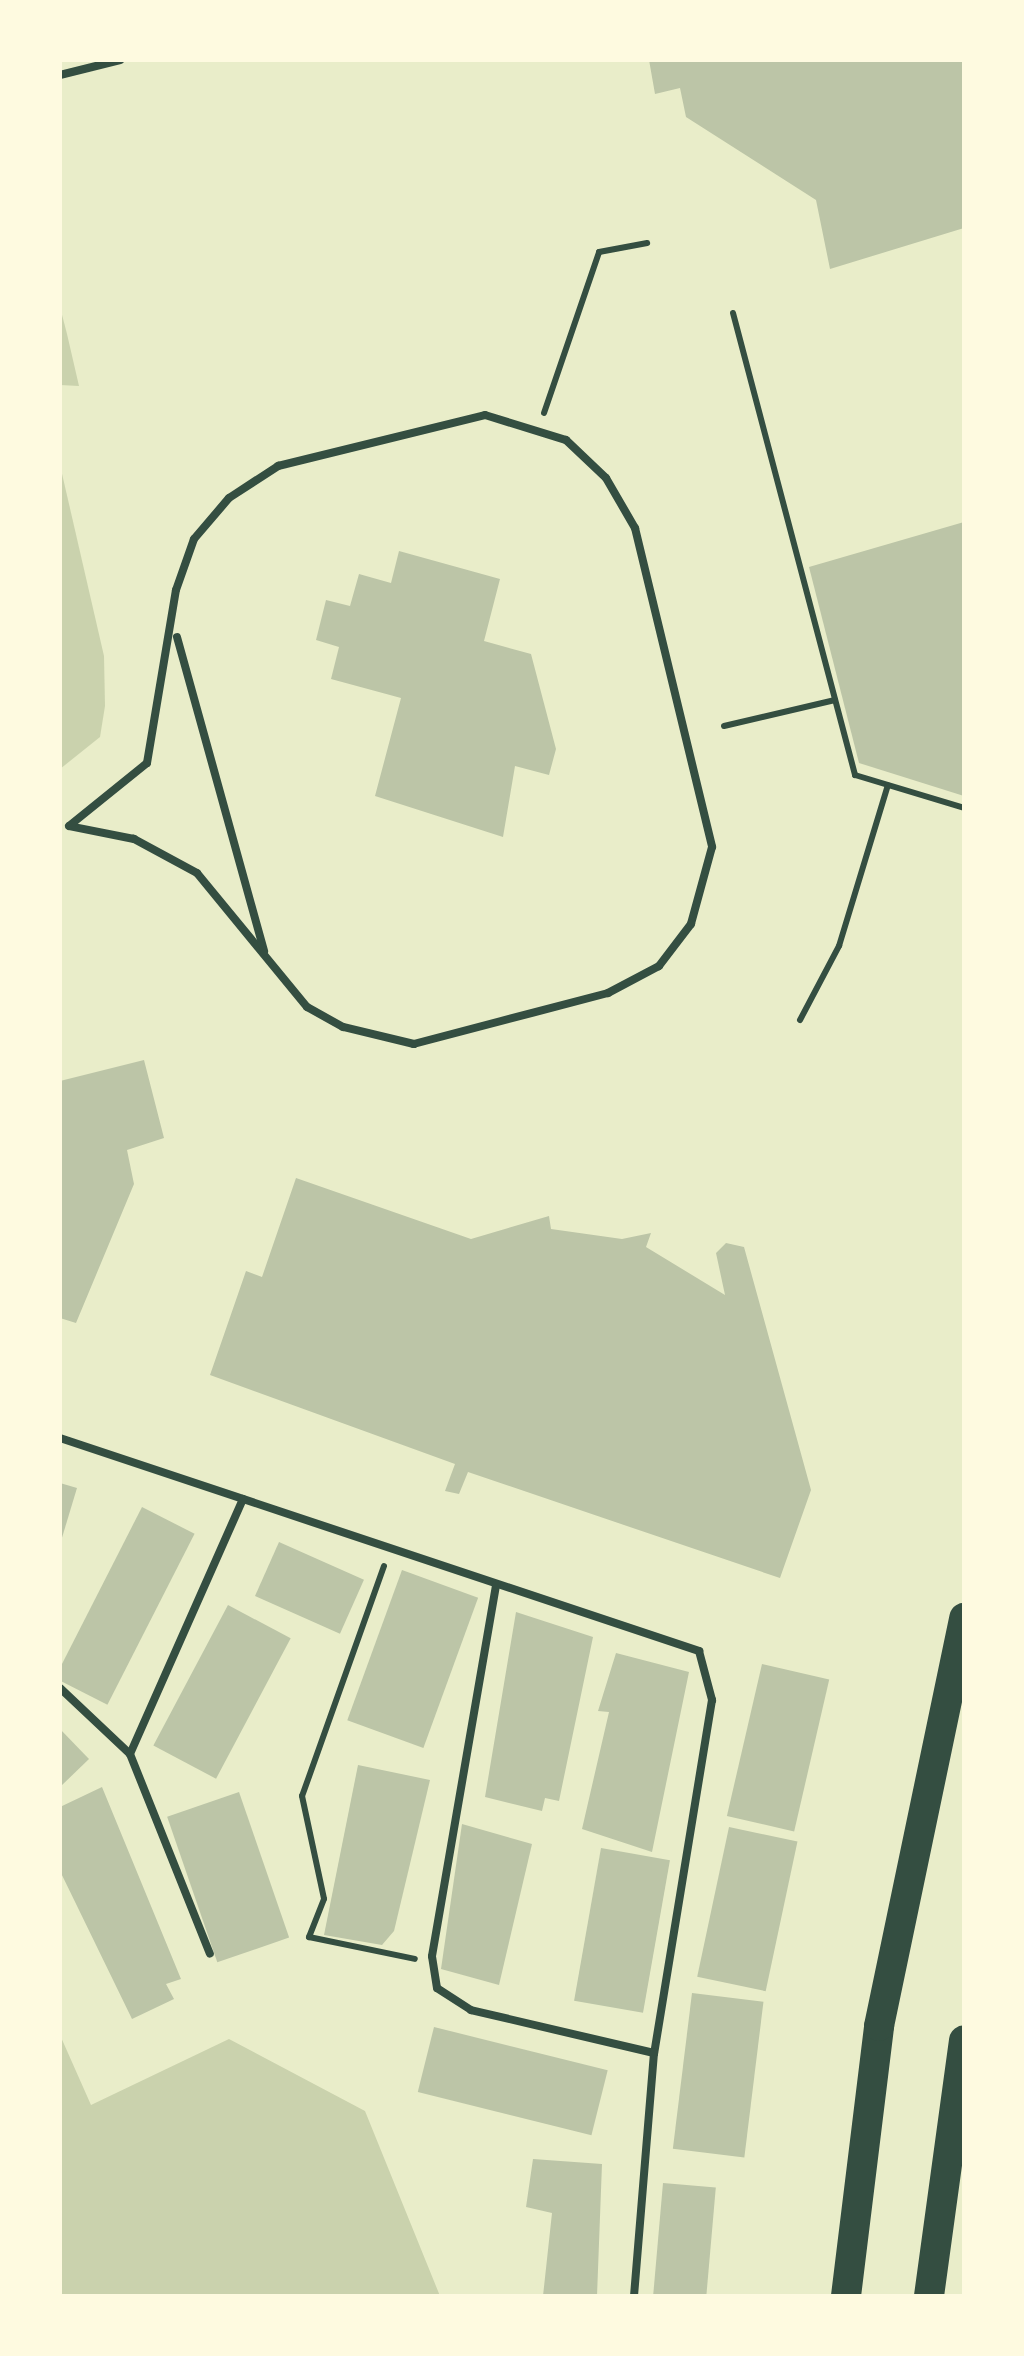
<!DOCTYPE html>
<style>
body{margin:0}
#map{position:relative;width:1024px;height:2356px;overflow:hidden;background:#e9edc9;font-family:Inter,sans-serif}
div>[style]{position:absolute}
.green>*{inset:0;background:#cad2ad}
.building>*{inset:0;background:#bcc5a7;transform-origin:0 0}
.path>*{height:6px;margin:-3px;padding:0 3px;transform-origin:3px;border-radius:3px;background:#344e41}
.service>*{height:8px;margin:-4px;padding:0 4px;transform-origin:4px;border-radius:4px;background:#344e41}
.motorway>*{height:30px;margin:-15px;padding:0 15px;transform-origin:15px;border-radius:15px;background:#344e41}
span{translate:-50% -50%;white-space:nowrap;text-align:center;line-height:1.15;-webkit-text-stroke:9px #fefae0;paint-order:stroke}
.frame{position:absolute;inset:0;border:62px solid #fefae0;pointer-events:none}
</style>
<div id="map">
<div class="green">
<i style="clip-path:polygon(60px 307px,67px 334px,79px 386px,60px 385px)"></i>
<i style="clip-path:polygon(60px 465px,104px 656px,105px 706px,100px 737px,60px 769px)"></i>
<i style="clip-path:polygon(60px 2035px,91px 2105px,229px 2039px,365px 2111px,440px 2296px,60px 2296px)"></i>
</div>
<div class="building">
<i style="clip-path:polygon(649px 60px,964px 60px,964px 228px,830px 269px,816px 200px,686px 117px,680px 88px,655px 94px)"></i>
<i style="clip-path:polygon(964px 522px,964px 796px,859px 763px,809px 567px)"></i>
<i style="clip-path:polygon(399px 551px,500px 579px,484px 641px,531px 654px,556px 749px,549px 775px,515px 766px,503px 837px,375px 796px,401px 698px,331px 679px,339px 647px,316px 640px,326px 600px,350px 606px,359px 574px,391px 583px)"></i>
<i style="clip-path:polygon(144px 1060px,164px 1138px,127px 1150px,134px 1184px,76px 1323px,60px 1318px,60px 1081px)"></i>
<i style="clip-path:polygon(296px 1178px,471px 1239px,549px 1216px,551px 1229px,622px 1239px,651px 1233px,646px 1247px,725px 1295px,716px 1253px,726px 1243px,744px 1247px,811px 1490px,780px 1578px,468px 1472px,459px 1494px,445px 1491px,455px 1464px,210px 1375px,246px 1271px,262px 1277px)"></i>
<i style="clip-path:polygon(60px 1483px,77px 1488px,61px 1541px,60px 1541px)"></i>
<i style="left:142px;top:1507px;width:59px;height:192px;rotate:27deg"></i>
<i style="left:279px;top:1542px;width:93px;height:59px;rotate:24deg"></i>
<i style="left:402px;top:1570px;width:81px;height:160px;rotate:20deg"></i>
<i style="left:228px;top:1605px;width:71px;height:159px;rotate:28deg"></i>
<i style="clip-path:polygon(516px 1612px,593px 1637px,559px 1801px,545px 1798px,542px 1811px,485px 1797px)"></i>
<i style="clip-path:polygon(616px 1653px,689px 1672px,652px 1852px,582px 1829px,609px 1712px,598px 1711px)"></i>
<i style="left:762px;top:1664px;width:69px;height:156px;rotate:13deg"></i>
<i style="clip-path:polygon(60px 1729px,89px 1759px,60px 1787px)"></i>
<i style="clip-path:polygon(358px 1765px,430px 1780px,394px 1931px,382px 1945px,324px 1935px)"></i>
<i style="clip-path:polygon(102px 1787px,181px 1979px,166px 1984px,174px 1999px,132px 2019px,60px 1871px,60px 1807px)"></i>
<i style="left:239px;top:1792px;width:154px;height:76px;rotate:71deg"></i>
<i style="clip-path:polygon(462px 1824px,532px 1844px,499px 1985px,441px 1969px)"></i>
<i style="left:729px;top:1827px;width:70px;height:153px;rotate:12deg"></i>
<i style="left:601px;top:1848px;width:70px;height:155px;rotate:10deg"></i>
<i style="left:692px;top:1993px;width:72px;height:157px;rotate:7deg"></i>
<i style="left:434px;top:2027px;width:179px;height:67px;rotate:14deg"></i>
<i style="clip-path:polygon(533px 2159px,602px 2164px,597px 2296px,543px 2296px,552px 2213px,526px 2207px)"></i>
<i style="left:663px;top:2183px;width:53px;height:114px;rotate:5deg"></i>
</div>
<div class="path">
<i style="left:733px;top:313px;width:478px;rotate:75.2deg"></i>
<i style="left:855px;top:775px;width:114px;rotate:16.8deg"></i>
<i style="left:544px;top:413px;width:170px;rotate:-71.1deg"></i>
<i style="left:599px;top:252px;width:49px;rotate:-10.6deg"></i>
<i style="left:724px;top:726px;width:114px;rotate:-13.2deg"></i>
<i style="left:800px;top:1020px;width:84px;rotate:-62.2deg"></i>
<i style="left:839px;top:946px;width:168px;rotate:-73.1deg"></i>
<i style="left:384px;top:1566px;width:244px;rotate:109.6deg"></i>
<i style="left:302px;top:1796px;width:105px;rotate:77.9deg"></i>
<i style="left:324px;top:1899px;width:41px;rotate:111.5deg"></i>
<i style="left:309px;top:1937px;width:108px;rotate:11.7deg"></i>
</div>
<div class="service">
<i style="left:60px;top:75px;width:62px;rotate:-14deg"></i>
<i style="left:485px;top:415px;width:85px;rotate:17.2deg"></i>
<i style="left:566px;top:440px;width:55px;rotate:43.5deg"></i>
<i style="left:606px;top:478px;width:58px;rotate:59.9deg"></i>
<i style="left:635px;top:528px;width:328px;rotate:76.4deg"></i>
<i style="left:712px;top:847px;width:80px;rotate:105.3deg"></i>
<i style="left:691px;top:924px;width:53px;rotate:127.3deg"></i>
<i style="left:659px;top:966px;width:58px;rotate:152.1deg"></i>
<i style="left:608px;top:993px;width:201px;rotate:165.3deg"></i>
<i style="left:414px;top:1044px;width:73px;rotate:-166.5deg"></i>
<i style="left:343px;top:1027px;width:41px;rotate:-150.9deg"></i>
<i style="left:307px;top:1007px;width:173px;rotate:-129.4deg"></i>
<i style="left:197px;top:873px;width:72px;rotate:-151.6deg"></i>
<i style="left:134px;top:839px;width:66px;rotate:-168.7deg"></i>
<i style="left:69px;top:826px;width:100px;rotate:-38.9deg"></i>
<i style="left:147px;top:763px;width:175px;rotate:-80.5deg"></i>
<i style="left:176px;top:590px;width:54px;rotate:-70.6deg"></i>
<i style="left:194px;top:539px;width:54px;rotate:-49.5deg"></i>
<i style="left:229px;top:498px;width:59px;rotate:-33.1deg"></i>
<i style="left:278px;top:466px;width:213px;rotate:-13.8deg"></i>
<i style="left:177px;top:637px;width:326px;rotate:74.5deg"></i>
<i style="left:60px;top:1438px;width:674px;rotate:18.43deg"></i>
<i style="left:699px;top:1651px;width:51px;rotate:75.1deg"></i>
<i style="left:712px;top:1700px;width:358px;rotate:99.3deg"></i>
<i style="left:654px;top:2053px;width:188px;rotate:-166.8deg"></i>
<i style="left:471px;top:2010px;width:40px;rotate:-147.1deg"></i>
<i style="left:437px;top:1988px;width:32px;rotate:-99deg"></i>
<i style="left:432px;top:1956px;width:377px;rotate:-80.2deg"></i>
<i style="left:60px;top:1688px;width:96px;rotate:43.3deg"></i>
<i style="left:130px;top:1754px;width:215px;rotate:68.2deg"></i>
<i style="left:130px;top:1754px;width:279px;rotate:-66.1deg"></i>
<i style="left:634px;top:2296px;width:244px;rotate:-85.3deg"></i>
</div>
<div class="motorway">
<i style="left:846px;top:2296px;width:272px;rotate:-83deg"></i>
<i style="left:879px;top:2026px;width:417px;rotate:-78.2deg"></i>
<i style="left:929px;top:2296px;width:258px;rotate:-82.2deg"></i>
</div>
<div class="frame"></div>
</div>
